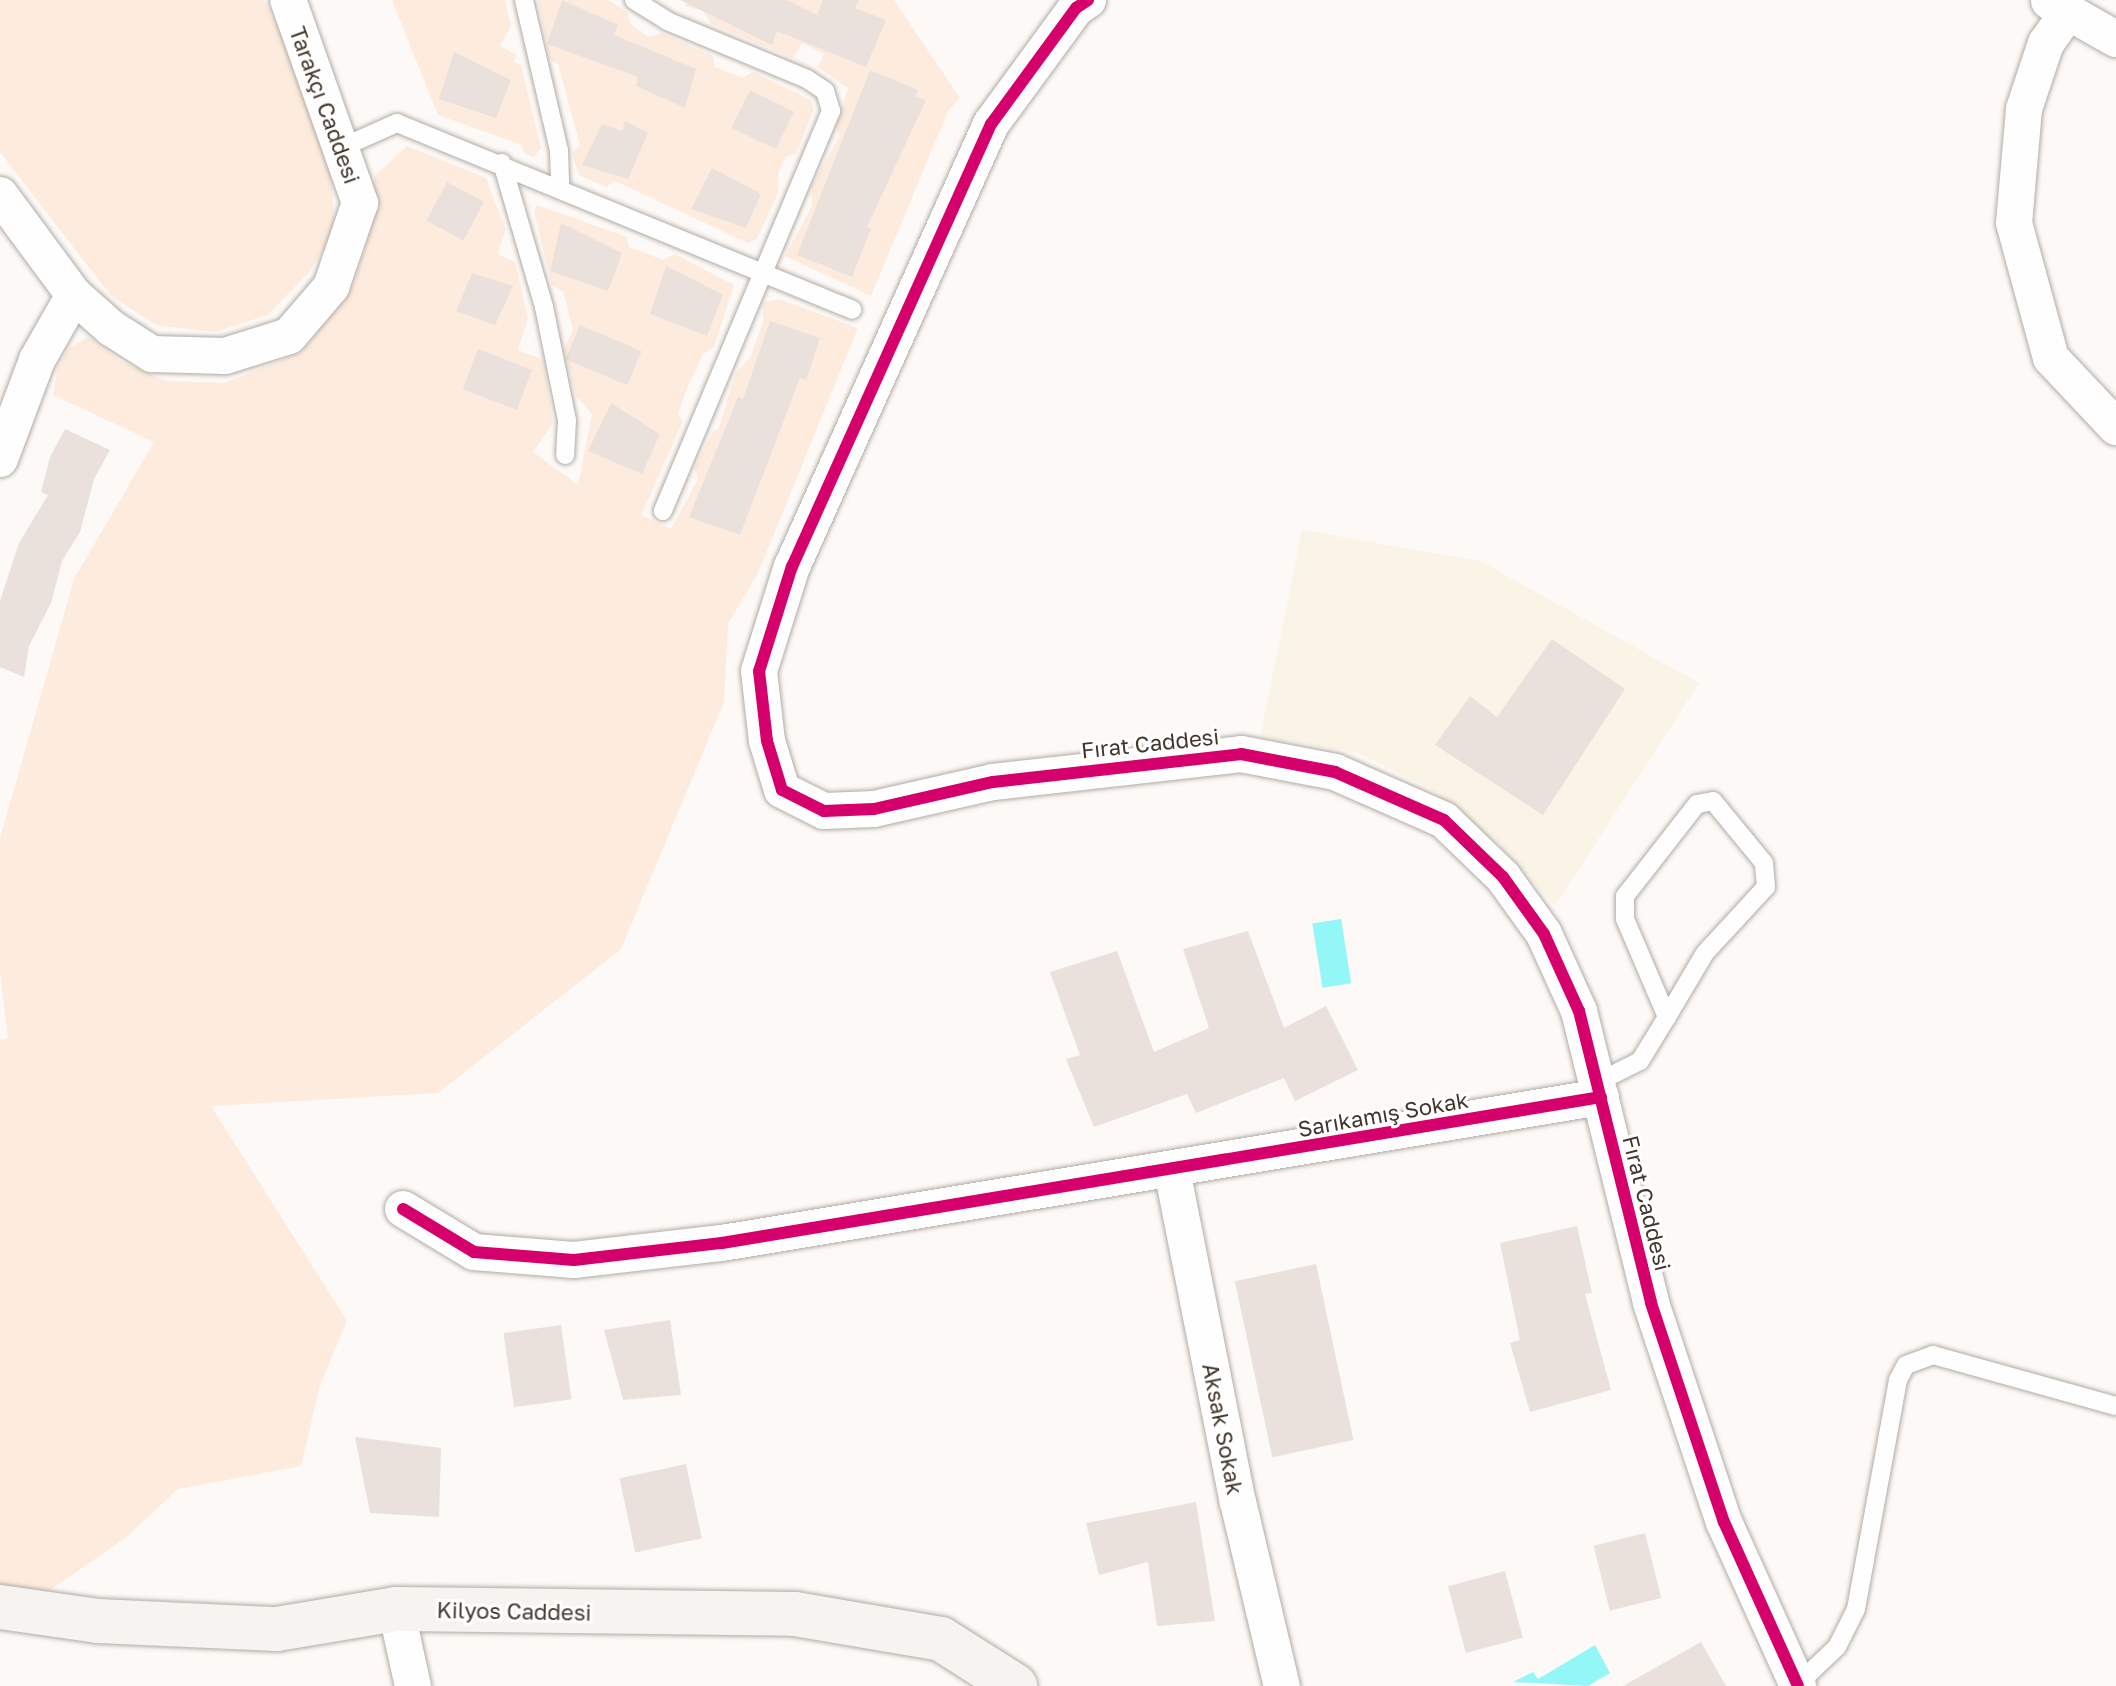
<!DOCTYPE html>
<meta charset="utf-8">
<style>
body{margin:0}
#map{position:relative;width:2116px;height:1686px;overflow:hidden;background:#fcf9f6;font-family:"Golos Text",sans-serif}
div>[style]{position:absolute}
.education>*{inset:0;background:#faf4e7}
.green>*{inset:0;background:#fdecdd}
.water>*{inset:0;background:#93f6f7;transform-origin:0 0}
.building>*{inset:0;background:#eae1dd;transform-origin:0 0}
.roads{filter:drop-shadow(0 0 2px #b1aba5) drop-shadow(0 0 2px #b1aba5)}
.lane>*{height:18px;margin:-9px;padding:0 9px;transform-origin:9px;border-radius:9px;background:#fffefe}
.street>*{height:36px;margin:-18px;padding:0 18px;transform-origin:18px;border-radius:18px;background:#fffefe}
.secondary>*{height:44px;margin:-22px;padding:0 22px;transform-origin:22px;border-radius:22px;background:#f7f3f1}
.cycleway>*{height:12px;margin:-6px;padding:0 6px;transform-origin:6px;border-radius:6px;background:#d6006c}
span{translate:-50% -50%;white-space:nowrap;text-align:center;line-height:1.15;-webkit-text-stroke:6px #fff;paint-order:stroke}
.street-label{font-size:22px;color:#42362c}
</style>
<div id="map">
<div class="education">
<i style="clip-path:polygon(1302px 530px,1480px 561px,1699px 683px,1555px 906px,1501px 846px,1431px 789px,1358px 753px,1260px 737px)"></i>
</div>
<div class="green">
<i style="clip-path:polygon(0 0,264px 0,302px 78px,330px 160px,335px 229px,310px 271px,268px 315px,215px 332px,156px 325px,111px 296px,0 152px)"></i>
<i style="clip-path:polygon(392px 0,505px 0,511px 26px,500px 46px,517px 55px,514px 62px,521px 65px,541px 148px,534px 157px,524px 153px,522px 145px,438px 115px)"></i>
<i style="clip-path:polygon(538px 0,608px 0,627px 12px,630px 24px,648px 37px,662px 33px,713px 56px,715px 67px,743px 78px,753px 72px,811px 100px,814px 109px,796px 154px,786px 157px,779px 171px,778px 193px,757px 239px,748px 243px,615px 181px,606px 187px,579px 175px,572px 154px,580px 145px,558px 64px,550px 60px)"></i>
<i style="clip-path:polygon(691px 0,894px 0,960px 98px,948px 111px,871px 296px,785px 256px,812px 206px,812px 184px,840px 136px,836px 127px,848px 88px,818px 67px,824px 54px,802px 43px,793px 58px,711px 24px,703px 11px,684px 6px)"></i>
<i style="clip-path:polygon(407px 146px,486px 178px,506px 230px,497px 254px,515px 262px,528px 318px,518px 350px,544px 360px,553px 423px,533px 452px,578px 485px,592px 414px,576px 396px,564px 349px,573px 330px,563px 291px,552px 286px,534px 211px,537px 205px,627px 237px,629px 247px,663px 260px,675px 254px,734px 285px,714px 347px,703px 354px,688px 386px,678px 414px,683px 421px,641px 515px,671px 529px,698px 479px,694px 468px,713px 431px,719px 428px,735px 374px,751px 356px,763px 322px,763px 303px,779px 299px,858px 328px,758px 573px,728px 624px,724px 702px,621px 949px,438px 1093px,211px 1106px,347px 1321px,320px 1385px,301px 1466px,178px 1489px,124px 1539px,46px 1593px,0 1584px,0 1040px,8px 1038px,0 972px,0 838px,74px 579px,154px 442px,53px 395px,58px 367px,69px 348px,88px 337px,122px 362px,166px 381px,224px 383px,302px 352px,351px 290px,368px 242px,374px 177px)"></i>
</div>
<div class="water">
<i style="left:1341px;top:919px;width:65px;height:29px;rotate:81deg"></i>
<i style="clip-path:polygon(1595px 1645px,1610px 1673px,1588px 1686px,1513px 1682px,1533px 1672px,1538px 1679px)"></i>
</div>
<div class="building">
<i style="clip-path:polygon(562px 0,618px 25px,614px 35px,696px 69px,685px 108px,636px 86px,638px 77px,547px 44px)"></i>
<i style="clip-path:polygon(680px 0,787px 0,817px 15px,823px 0,859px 0,855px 8px,886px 20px,866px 67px,777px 31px,772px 45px)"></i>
<i style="clip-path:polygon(454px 52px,511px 80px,496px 118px,439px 99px)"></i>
<i style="clip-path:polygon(870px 70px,918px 90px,915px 96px,926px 100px,867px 227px,871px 229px,852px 277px,797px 255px)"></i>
<i style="left:750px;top:90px;width:49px;height:42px;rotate:26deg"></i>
<i style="clip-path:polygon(625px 121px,648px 133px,628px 179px,582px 165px,602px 124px,622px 131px)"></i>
<i style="clip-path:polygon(712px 168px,761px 194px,746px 228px,691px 209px)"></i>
<i style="left:447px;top:182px;width:42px;height:44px;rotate:28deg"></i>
<i style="clip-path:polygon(561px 223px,622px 253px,608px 291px,550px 271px)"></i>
<i style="clip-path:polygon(666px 266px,723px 295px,707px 336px,650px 314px)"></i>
<i style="clip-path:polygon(472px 273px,513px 286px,495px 325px,456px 311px)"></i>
<i style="clip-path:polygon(770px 321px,820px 338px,806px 380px,800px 378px,740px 535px,689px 517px,738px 397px,743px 399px)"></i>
<i style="left:580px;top:325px;width:67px;height:37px;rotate:23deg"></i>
<i style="left:478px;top:349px;width:58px;height:43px;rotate:21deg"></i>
<i style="clip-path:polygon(611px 403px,660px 434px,642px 474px,588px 451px)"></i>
<i style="clip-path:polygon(65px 429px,110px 450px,94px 479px,80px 532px,62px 561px,51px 603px,29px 646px,24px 677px,0 667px,0 601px,19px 543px,48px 495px,41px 492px,50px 457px)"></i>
<i style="clip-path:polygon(1552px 639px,1625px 689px,1543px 815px,1435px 745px,1470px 696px,1497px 717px)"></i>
<i style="clip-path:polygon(1248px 931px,1284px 1028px,1326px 1006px,1358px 1070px,1295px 1101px,1284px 1078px,1196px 1113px,1187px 1094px,1094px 1127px,1066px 1059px,1080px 1055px,1050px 972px,1117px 951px,1154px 1052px,1209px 1028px,1183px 949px)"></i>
<i style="clip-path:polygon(1577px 1226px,1592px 1293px,1585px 1294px,1611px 1390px,1530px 1412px,1510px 1343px,1520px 1340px,1500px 1243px)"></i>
<i style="left:1316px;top:1264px;width:180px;height:83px;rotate:78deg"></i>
<i style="clip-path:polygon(670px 1320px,681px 1395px,623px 1400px,604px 1330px)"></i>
<i style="left:561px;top:1325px;width:75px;height:58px;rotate:82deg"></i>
<i style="clip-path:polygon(355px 1437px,441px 1448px,439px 1517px,370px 1513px)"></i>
<i style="left:686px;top:1464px;width:76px;height:68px;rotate:78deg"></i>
<i style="clip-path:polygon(1196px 1502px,1215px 1621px,1157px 1626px,1148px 1562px,1099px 1575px,1086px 1523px)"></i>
<i style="left:1645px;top:1533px;width:67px;height:53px;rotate:76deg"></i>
<i style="left:1505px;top:1571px;width:69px;height:59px;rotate:75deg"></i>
<i style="clip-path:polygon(1701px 1642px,1726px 1686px,1623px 1686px)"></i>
</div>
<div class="roads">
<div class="lane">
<i style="left:524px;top:0;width:155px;rotate:76.9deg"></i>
<i style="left:559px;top:151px;width:36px;rotate:88deg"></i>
<i style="left:634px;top:0;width:39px;rotate:32deg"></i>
<i style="left:667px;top:21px;width:152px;rotate:22.5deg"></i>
<i style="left:807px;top:79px;width:22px;rotate:34deg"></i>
<i style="left:825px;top:91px;width:21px;rotate:73deg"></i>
<i style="left:831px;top:111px;width:434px;rotate:112.8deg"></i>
<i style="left:343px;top:147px;width:59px;rotate:-24deg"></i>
<i style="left:397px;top:123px;width:492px;rotate:22.3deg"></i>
<i style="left:502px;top:163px;width:150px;rotate:73.7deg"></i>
<i style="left:544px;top:307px;width:115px;rotate:78.5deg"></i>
<i style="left:567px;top:420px;width:35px;rotate:93deg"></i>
<i style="left:1598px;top:1082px;width:47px;rotate:-26.6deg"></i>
<i style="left:1640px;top:1061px;width:52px;rotate:-58.5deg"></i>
<i style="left:1667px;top:1017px;width:74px;rotate:-59.3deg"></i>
<i style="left:1705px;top:953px;width:90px;rotate:-47.3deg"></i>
<i style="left:1766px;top:887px;width:24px;rotate:-95deg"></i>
<i style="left:1764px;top:863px;width:80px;rotate:-129.4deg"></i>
<i style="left:1713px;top:801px;width:16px;rotate:169deg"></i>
<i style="left:1697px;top:804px;width:117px;rotate:128deg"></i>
<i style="left:1625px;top:896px;width:23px;rotate:90deg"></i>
<i style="left:1625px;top:919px;width:107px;rotate:66.8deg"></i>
<i style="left:1798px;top:1684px;width:54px;rotate:-43.5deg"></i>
<i style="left:1837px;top:1647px;width:42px;rotate:-63.4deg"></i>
<i style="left:1856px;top:1609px;width:233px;rotate:-79.6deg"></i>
<i style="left:1898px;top:1380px;width:17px;rotate:-62deg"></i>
<i style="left:1906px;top:1365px;width:29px;rotate:-20deg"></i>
<i style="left:1933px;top:1355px;width:190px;rotate:15.6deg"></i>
</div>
<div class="street">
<i style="left:1088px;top:0;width:14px;rotate:146deg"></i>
<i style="left:1076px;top:8px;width:144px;rotate:126.2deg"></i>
<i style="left:991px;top:124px;width:485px;rotate:114.2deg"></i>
<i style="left:792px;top:566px;width:110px;rotate:107.4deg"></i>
<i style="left:759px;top:671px;width:70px;rotate:83.5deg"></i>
<i style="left:767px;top:741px;width:51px;rotate:73deg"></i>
<i style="left:782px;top:790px;width:47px;rotate:26.6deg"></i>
<i style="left:824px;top:811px;width:50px;rotate:-2.3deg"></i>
<i style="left:874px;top:809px;width:122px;rotate:-12.8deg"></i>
<i style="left:993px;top:782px;width:250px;rotate:-6.4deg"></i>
<i style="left:1241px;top:754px;width:96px;rotate:10.8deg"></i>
<i style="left:1335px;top:772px;width:119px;rotate:23.8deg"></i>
<i style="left:1444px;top:820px;width:82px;rotate:44deg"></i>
<i style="left:1503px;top:877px;width:70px;rotate:54.3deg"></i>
<i style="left:1544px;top:934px;width:85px;rotate:65.6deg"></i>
<i style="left:1579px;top:1011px;width:301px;rotate:76.1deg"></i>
<i style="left:1651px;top:1303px;width:231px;rotate:71.6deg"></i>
<i style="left:1724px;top:1522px;width:180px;rotate:65.7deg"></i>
<i style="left:2049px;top:1px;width:77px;rotate:29.6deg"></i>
<i style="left:2068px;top:12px;width:38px;rotate:125deg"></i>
<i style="left:2046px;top:43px;width:70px;rotate:108.4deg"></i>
<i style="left:2024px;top:109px;width:114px;rotate:95deg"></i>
<i style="left:2014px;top:223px;width:140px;rotate:74.7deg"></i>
<i style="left:2051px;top:358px;width:95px;rotate:46.7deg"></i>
<i style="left:0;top:195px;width:124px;rotate:53.5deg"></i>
<i style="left:74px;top:295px;width:50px;rotate:41.7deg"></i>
<i style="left:111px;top:328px;width:49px;rotate:32.4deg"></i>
<i style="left:152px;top:354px;width:73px;rotate:1.6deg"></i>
<i style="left:225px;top:356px;width:67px;rotate:-17.4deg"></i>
<i style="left:289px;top:336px;width:65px;rotate:-49.4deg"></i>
<i style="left:331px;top:287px;width:89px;rotate:-71deg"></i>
<i style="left:360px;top:203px;width:215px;rotate:-109.5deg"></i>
<i style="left:0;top:459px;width:106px;rotate:-69.5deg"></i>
<i style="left:37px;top:360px;width:75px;rotate:-60.4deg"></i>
<i style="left:1172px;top:1170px;width:338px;rotate:78.8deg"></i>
<i style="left:1238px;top:1502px;width:189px;rotate:76.6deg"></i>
<i style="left:403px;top:1209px;width:83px;rotate:31.2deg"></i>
<i style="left:474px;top:1252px;width:100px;rotate:4.6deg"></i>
<i style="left:574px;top:1260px;width:149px;rotate:-6.6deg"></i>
<i style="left:722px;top:1243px;width:891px;rotate:-9.43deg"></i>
<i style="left:396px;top:1609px;width:79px;rotate:77.6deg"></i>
</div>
<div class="secondary">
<i style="left:0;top:1607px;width:99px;rotate:8.1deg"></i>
<i style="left:98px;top:1621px;width:179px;rotate:2.6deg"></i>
<i style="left:277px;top:1629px;width:121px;rotate:-9.5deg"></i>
<i style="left:396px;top:1609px;width:399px;rotate:0.7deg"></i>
<i style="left:795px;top:1614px;width:148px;rotate:9.7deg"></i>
<i style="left:941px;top:1639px;width:88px;rotate:32.4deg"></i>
</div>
</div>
<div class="cycleway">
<i style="left:1088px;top:0;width:14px;rotate:146deg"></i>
<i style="left:1076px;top:8px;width:144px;rotate:126.2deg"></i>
<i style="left:991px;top:124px;width:485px;rotate:114.2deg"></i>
<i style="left:792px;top:566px;width:110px;rotate:107.4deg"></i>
<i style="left:759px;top:671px;width:70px;rotate:83.5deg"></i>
<i style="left:767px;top:741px;width:51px;rotate:73deg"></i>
<i style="left:782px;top:790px;width:47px;rotate:26.6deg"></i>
<i style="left:824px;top:811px;width:50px;rotate:-2.3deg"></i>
<i style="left:874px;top:809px;width:122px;rotate:-12.8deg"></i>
<i style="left:993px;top:782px;width:250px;rotate:-6.4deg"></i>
<i style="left:1241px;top:754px;width:96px;rotate:10.8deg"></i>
<i style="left:1335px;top:772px;width:119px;rotate:23.8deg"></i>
<i style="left:1444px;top:820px;width:82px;rotate:44deg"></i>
<i style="left:1503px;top:877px;width:70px;rotate:54.3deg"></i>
<i style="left:1544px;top:934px;width:85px;rotate:65.6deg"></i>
<i style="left:1579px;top:1011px;width:301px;rotate:76.1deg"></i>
<i style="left:1651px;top:1303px;width:231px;rotate:71.6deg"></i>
<i style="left:1724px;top:1522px;width:180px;rotate:65.7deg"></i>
<i style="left:403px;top:1209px;width:83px;rotate:31.2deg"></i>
<i style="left:474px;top:1252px;width:100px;rotate:4.6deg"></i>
<i style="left:574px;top:1260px;width:149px;rotate:-6.6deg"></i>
<i style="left:722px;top:1243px;width:891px;rotate:-9.43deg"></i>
</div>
<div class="street-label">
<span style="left:325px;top:105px;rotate:70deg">Tarakçı Caddesi</span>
<span style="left:1150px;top:743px;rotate:-6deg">Fırat Caddesi</span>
<span style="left:1383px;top:1114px;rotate:-10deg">Sarıkamış Sokak</span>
<span style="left:1647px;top:1203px;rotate:76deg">Fırat Caddesi</span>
<span style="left:1223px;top:1429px;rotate:79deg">Aksak Sokak</span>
<span style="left:514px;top:1611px;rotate:1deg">Kilyos Caddesi</span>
</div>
</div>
